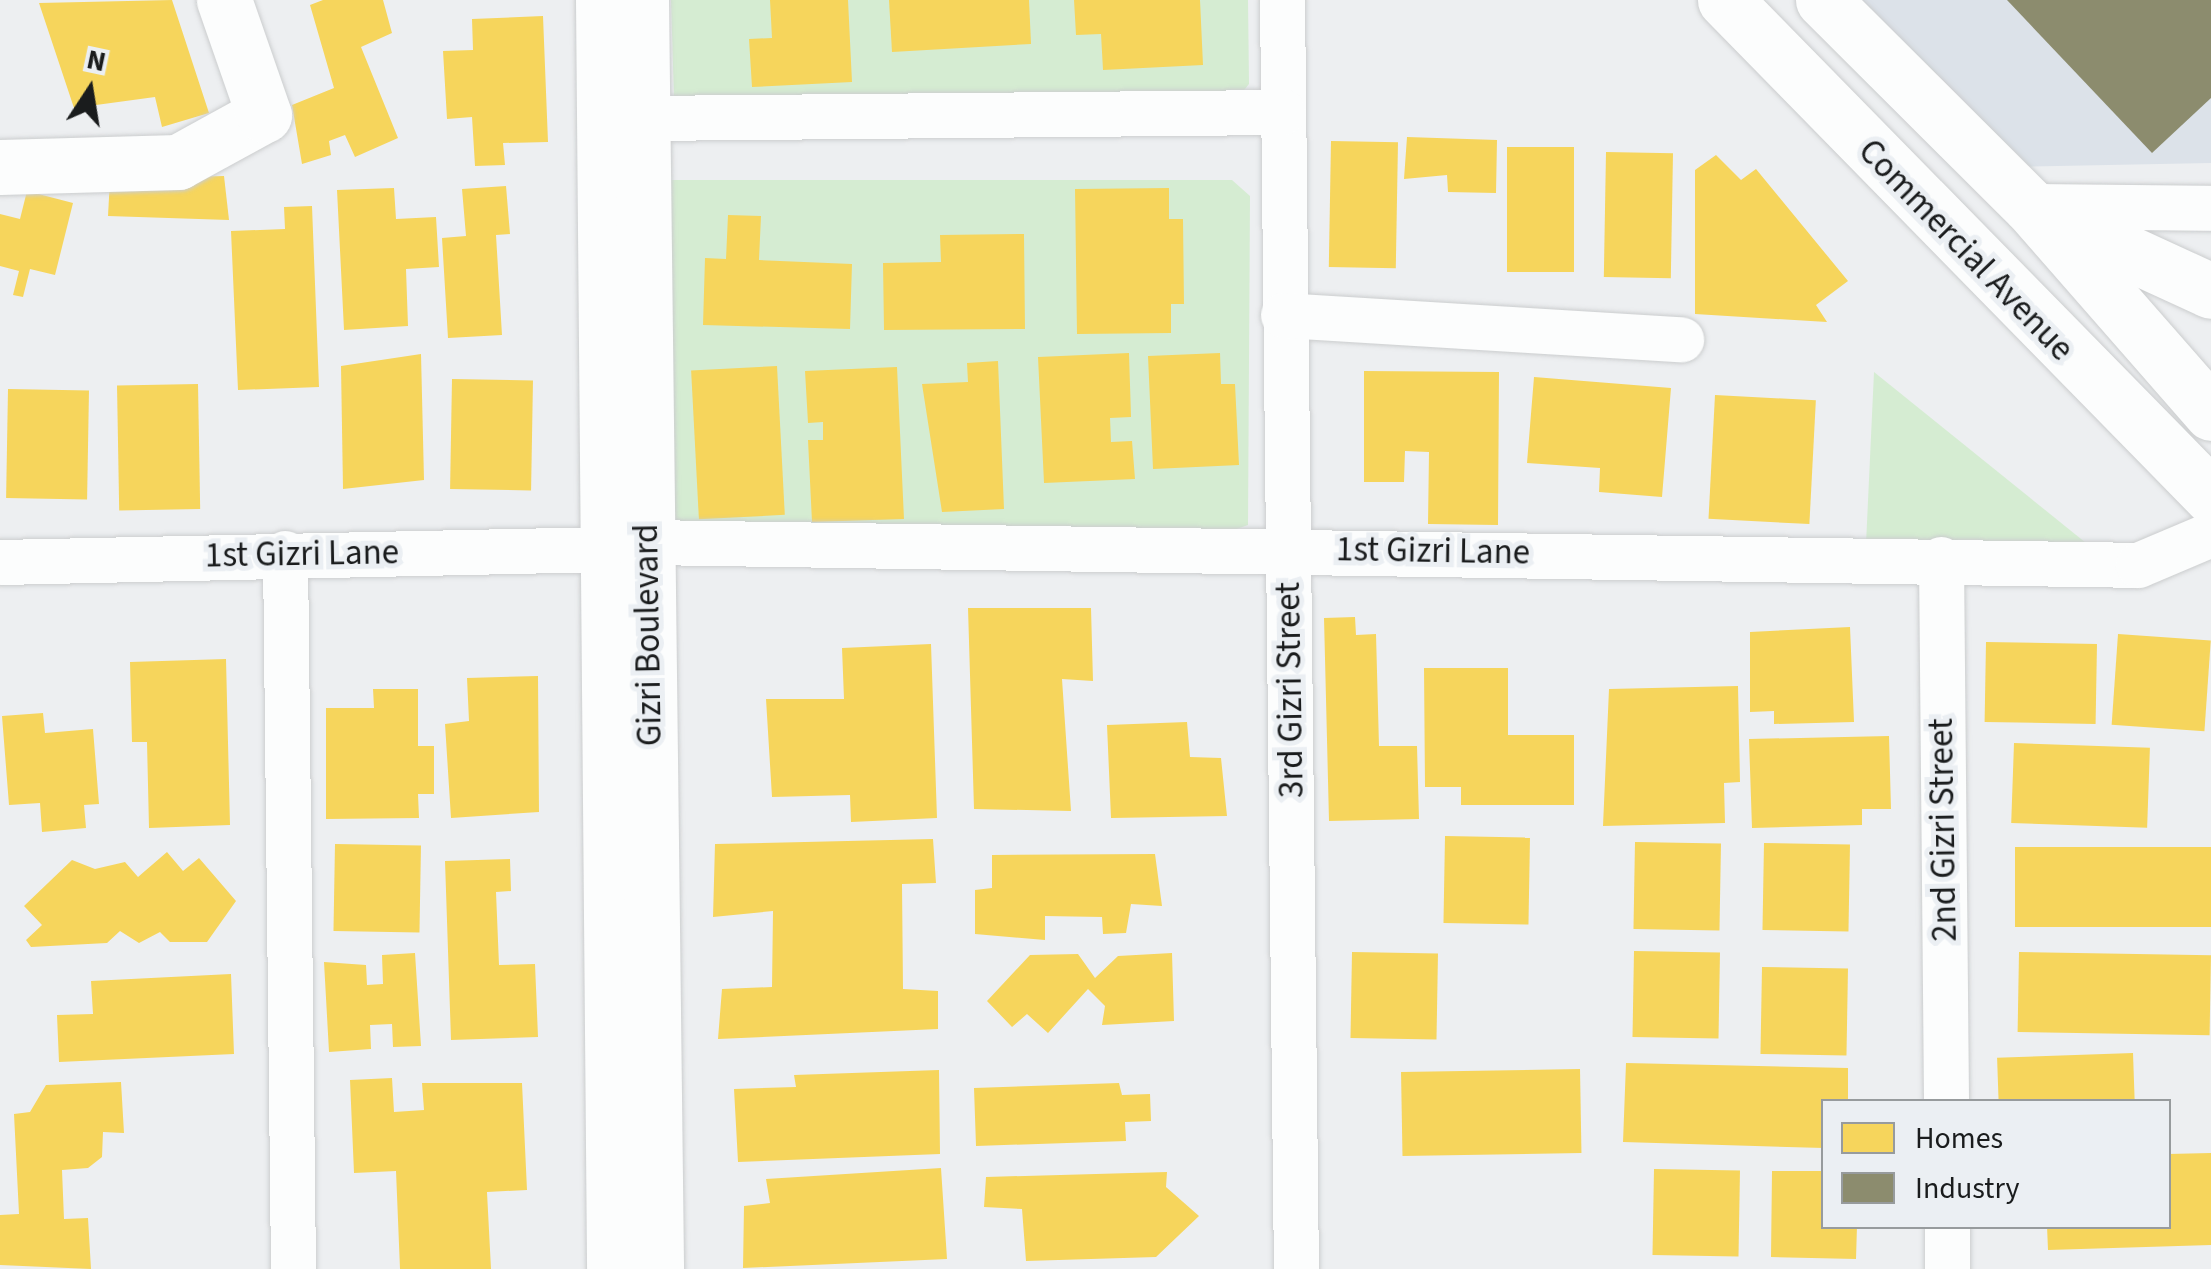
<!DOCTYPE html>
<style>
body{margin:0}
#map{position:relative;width:2211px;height:1269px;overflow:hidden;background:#edeff1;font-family:"Source Sans 3",sans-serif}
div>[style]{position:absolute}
.built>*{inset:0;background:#dce2e9}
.green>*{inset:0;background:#d5ecd2}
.homes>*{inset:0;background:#f6d55c;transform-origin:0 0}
.industry>*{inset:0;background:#8c8c6e}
.roads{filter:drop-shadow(0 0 2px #cbcdce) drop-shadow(0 0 2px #cbcdce)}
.minor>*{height:45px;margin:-22.5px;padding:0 22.5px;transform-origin:22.5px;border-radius:22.5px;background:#fcfdfd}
.tertiary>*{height:55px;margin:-27.5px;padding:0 27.5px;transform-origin:27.5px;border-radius:27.5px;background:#fcfdfd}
.secondary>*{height:55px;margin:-27.5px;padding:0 27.5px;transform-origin:27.5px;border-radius:27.5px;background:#fcfdfd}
span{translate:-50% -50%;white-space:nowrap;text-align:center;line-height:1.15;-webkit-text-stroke:10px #ebeff3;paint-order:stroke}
.street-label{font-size:35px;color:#1a1c1d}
.legend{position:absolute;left:1821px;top:1099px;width:350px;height:130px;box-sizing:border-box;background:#ebeff3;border:2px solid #979b9d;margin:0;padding:12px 18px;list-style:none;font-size:30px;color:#1a1c1d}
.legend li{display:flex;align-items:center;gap:20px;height:50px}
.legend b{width:50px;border:2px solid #979b9d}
.north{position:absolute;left:40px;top:40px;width:100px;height:100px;-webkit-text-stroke:8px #ebeff3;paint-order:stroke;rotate:12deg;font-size:28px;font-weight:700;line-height:40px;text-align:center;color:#1a1c1d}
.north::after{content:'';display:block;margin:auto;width:35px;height:45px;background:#1a1c1d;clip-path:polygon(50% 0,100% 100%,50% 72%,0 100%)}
</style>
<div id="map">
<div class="built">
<i style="clip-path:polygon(1845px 0,2211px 0,2211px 163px,2002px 167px)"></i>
</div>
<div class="green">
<i style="clip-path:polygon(671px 0,1248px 0,1249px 84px,1237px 99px,674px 98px)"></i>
<i style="clip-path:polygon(669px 180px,1232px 180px,1250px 196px,1248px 525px,1225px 533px,674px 531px)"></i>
<i style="clip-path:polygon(1874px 372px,2091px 547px,1866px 544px)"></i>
</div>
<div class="homes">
<i style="clip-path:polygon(172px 0,209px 113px,162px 127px,155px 97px,74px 108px,39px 3px)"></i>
<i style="clip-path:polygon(323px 0,383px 0,392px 33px,361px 47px,398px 138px,355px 157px,345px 135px,329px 141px,331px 155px,302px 164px,292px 105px,334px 88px,310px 5px)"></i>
<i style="clip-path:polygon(770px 0,848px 0,852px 82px,752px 87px,749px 39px,772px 38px)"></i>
<i style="clip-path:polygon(889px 0,1029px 0,1031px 44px,892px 52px)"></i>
<i style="clip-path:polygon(1074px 0,1200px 0,1203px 65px,1103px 70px,1101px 34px,1076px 35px)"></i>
<i style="clip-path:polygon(543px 16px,548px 142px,503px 143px,505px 165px,475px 166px,472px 117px,447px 119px,443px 51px,473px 50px,472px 19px)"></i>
<i style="clip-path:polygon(1407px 137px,1497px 140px,1496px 193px,1448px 192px,1447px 175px,1404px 179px)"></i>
<i style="left:1331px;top:141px;width:67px;height:126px;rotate:1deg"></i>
<i style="left:1507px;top:147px;width:67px;height:125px"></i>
<i style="left:1606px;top:152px;width:67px;height:125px;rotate:1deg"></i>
<i style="clip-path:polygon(1716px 155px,1741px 180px,1756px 169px,1848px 281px,1816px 305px,1827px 322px,1695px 314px,1695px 170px)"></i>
<i style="clip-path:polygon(224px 176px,229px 220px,108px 216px,110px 179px)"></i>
<i style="clip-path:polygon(506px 186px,510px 234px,496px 235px,502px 335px,448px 338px,442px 238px,466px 236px,462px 189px)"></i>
<i style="clip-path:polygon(394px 188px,396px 219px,436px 217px,439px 267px,406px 269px,408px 326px,344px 330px,337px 190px)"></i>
<i style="clip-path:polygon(1169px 188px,1169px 219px,1183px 219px,1184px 304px,1171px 304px,1171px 333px,1077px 334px,1075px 189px)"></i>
<i style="clip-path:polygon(27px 191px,73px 203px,55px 275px,30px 269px,23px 297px,13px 295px,19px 271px,0 266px,0 214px,20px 219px)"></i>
<i style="clip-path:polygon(312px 206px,319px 387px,238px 390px,231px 231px,285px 229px,284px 207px)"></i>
<i style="clip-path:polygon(728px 215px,761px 216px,759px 260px,852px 264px,850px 329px,703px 325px,705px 258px,726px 259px)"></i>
<i style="clip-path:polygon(1024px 234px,1025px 329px,884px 330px,883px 263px,941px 262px,940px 235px)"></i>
<i style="clip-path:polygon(1129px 353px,1131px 417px,1110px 418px,1111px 442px,1132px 441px,1135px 479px,1044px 483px,1038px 357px)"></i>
<i style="clip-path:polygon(1220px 353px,1221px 384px,1235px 384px,1239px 465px,1153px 469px,1148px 356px)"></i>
<i style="clip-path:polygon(421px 354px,424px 480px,343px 489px,341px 366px)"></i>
<i style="clip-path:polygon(998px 361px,1004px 509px,942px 512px,922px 384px,968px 382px,967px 363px)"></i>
<i style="left:777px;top:366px;width:149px;height:86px;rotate:87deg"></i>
<i style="clip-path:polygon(897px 367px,904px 519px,812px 522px,808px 440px,823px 440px,823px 422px,808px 423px,805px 371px)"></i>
<i style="clip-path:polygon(1364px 371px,1499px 372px,1498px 525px,1428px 524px,1429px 452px,1405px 451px,1404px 482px,1364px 482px)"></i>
<i style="clip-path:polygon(1534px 377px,1671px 388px,1662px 497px,1599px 492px,1600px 468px,1527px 463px)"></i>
<i style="left:452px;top:379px;width:81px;height:110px;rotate:1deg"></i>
<i style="left:198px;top:384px;width:125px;height:81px;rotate:89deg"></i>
<i style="left:8px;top:389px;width:81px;height:109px;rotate:1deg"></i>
<i style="left:1715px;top:395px;width:101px;height:124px;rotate:3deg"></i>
<i style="clip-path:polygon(968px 608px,1091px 608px,1093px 681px,1062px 679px,1071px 811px,974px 809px)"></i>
<i style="clip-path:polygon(1355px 617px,1356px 635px,1376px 634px,1379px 746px,1417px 746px,1419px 819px,1329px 821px,1324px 618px)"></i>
<i style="clip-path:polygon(1850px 627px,1854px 722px,1774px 724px,1774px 711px,1750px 712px,1750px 632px)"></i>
<i style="left:2118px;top:634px;width:93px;height:91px;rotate:4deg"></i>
<i style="left:1986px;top:642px;width:111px;height:80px;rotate:1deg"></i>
<i style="clip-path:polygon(931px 644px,937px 818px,851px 822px,850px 795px,772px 797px,766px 699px,844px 699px,842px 648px)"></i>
<i style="clip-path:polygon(226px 659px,230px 825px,149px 828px,147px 742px,132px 742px,130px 662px)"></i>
<i style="clip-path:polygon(1424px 668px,1508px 668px,1508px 735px,1574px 735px,1574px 805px,1461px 805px,1461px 787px,1425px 787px)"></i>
<i style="clip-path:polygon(538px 676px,539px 812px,451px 818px,445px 724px,469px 721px,467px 678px)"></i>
<i style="clip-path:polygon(1738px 686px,1740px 782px,1724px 783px,1725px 823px,1603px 826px,1609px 689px)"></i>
<i style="clip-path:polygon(373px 689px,418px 689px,418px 746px,434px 746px,434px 794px,418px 794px,419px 818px,326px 819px,326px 708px,374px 708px)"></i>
<i style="clip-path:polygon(43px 713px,45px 733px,93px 729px,99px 804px,84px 805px,86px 828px,42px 832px,40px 803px,9px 805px,2px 716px)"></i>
<i style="clip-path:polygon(1187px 722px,1190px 757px,1221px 758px,1227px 816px,1111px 818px,1107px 725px)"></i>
<i style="clip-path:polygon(1889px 736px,1891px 809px,1862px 809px,1862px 825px,1752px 828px,1749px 739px)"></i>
<i style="left:2014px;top:743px;width:136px;height:80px;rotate:2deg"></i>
<i style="left:1445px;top:836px;width:85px;height:87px;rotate:1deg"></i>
<i style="clip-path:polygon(933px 839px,936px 883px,902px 884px,903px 989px,938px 991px,938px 1029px,718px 1039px,722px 989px,772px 987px,773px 911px,713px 917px,715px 844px)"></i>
<i style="left:1635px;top:842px;width:86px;height:87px;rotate:1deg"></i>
<i style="left:1764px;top:843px;width:86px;height:87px;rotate:1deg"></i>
<i style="left:335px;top:844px;width:86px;height:87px;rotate:1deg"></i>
<i style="left:2015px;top:847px;width:196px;height:80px"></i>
<i style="clip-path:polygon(167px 852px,183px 871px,199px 858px,236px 901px,207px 942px,170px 942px,160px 932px,139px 943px,120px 931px,107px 943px,31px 947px,26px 940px,42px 925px,24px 906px,72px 860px,95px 869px,125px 862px,138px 877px)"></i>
<i style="clip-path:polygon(1155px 854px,1162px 906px,1131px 904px,1126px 933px,1103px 934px,1102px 917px,1045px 916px,1045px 940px,975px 934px,975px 890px,992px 888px,992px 855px)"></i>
<i style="clip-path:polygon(510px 859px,511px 891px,496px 892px,499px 965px,535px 964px,538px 1037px,451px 1040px,445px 861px)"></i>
<i style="left:1634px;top:951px;width:86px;height:86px;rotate:1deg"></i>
<i style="left:1352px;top:952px;width:86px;height:86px;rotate:1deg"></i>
<i style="left:2019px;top:952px;width:192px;height:80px;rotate:1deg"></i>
<i style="clip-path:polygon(415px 953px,421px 1046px,393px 1047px,392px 1024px,370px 1025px,371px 1049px,329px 1052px,324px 962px,366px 965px,367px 985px,383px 984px,382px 955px)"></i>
<i style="clip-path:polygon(1172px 953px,1174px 1021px,1102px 1025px,1105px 1006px,1088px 989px,1048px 1033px,1027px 1014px,1012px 1027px,987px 1001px,1030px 955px,1078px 954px,1095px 978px,1118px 956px)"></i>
<i style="left:1762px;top:967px;width:86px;height:87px;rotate:1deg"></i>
<i style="clip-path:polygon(231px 974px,234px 1054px,59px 1062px,57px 1015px,93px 1014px,91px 981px)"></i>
<i style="left:2133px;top:1053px;width:49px;height:136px;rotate:88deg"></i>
<i style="clip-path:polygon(1626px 1063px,1848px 1068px,1848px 1102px,1824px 1102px,1824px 1148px,1623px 1142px)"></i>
<i style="left:1580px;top:1069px;width:84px;height:179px;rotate:89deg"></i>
<i style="clip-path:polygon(939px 1070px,940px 1154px,738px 1162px,734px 1089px,796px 1087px,794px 1075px)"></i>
<i style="clip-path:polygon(392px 1078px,394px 1112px,424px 1110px,422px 1083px,522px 1083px,527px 1190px,487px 1192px,491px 1269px,400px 1269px,396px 1171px,354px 1173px,350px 1080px)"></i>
<i style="clip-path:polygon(121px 1082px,124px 1133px,103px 1132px,102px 1157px,88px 1168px,62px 1170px,64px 1219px,88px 1218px,91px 1269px,0 1265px,0 1215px,19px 1214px,14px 1114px,30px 1112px,46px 1085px)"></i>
<i style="clip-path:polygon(1119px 1083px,1122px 1095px,1150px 1094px,1151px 1121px,1125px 1122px,1126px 1141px,976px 1146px,974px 1088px)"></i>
<i style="clip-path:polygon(2211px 1153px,2211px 1245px,2048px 1250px,2047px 1226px,2168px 1226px,2168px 1154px)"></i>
<i style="clip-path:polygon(941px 1168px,947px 1259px,743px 1268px,744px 1206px,770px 1203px,766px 1179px)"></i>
<i style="left:1654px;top:1169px;width:86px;height:86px;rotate:1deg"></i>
<i style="clip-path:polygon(1772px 1171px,1824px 1171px,1824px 1226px,1857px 1226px,1856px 1259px,1771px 1257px)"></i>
<i style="clip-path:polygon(1167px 1172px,1166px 1187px,1199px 1216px,1156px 1257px,1026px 1261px,1022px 1209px,984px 1207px,986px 1177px)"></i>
</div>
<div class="industry">
<i style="clip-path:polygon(2007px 0,2211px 0,2211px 98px,2152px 153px)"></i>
</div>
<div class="roads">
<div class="minor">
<i style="left:1282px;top:0;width:1269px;rotate:89.37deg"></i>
<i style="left:643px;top:118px;width:640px;rotate:-0.54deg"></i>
<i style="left:2033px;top:206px;width:178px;rotate:0.6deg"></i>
<i style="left:1283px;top:315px;width:399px;rotate:3.5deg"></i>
<i style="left:647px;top:542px;width:1491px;rotate:0.88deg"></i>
<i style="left:2138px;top:565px;width:79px;rotate:-23deg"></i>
<i style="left:285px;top:553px;width:716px;rotate:89.36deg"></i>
<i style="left:1941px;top:559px;width:543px;rotate:89.47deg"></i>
<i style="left:0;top:562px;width:604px;rotate:-1.23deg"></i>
<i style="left:1947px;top:1226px;width:43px;rotate:90deg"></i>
</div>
<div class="tertiary">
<i style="left:0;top:167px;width:178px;rotate:-1.6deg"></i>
<i style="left:178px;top:162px;width:98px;rotate:-28.7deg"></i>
<i style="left:264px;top:115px;width:122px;rotate:-109.2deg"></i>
</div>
<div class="secondary">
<i style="left:603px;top:0;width:1269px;rotate:89.5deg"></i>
<i style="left:641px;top:0;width:1269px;rotate:89.32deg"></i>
<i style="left:1725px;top:0;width:694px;rotate:45.58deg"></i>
<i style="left:1823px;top:0;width:292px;rotate:44.9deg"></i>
<i style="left:2030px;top:206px;width:275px;rotate:48.8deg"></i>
<i style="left:2059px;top:221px;width:167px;rotate:24.7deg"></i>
</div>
</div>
<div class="street-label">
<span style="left:1966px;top:250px;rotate:46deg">Commercial Avenue</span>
<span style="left:1433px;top:551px;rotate:1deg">1st Gizri Lane</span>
<span style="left:302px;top:554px;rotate:-1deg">1st Gizri Lane</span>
<span style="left:648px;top:635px;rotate:-91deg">Gizri Boulevard</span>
<span style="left:1290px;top:690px;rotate:-91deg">3rd Gizri Street</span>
<span style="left:1943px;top:830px;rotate:-91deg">2nd Gizri Street</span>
</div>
<ul class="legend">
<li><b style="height:28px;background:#f6d55c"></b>Homes</li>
<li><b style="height:28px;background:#8c8c6e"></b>Industry</li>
</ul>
<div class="north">N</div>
</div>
